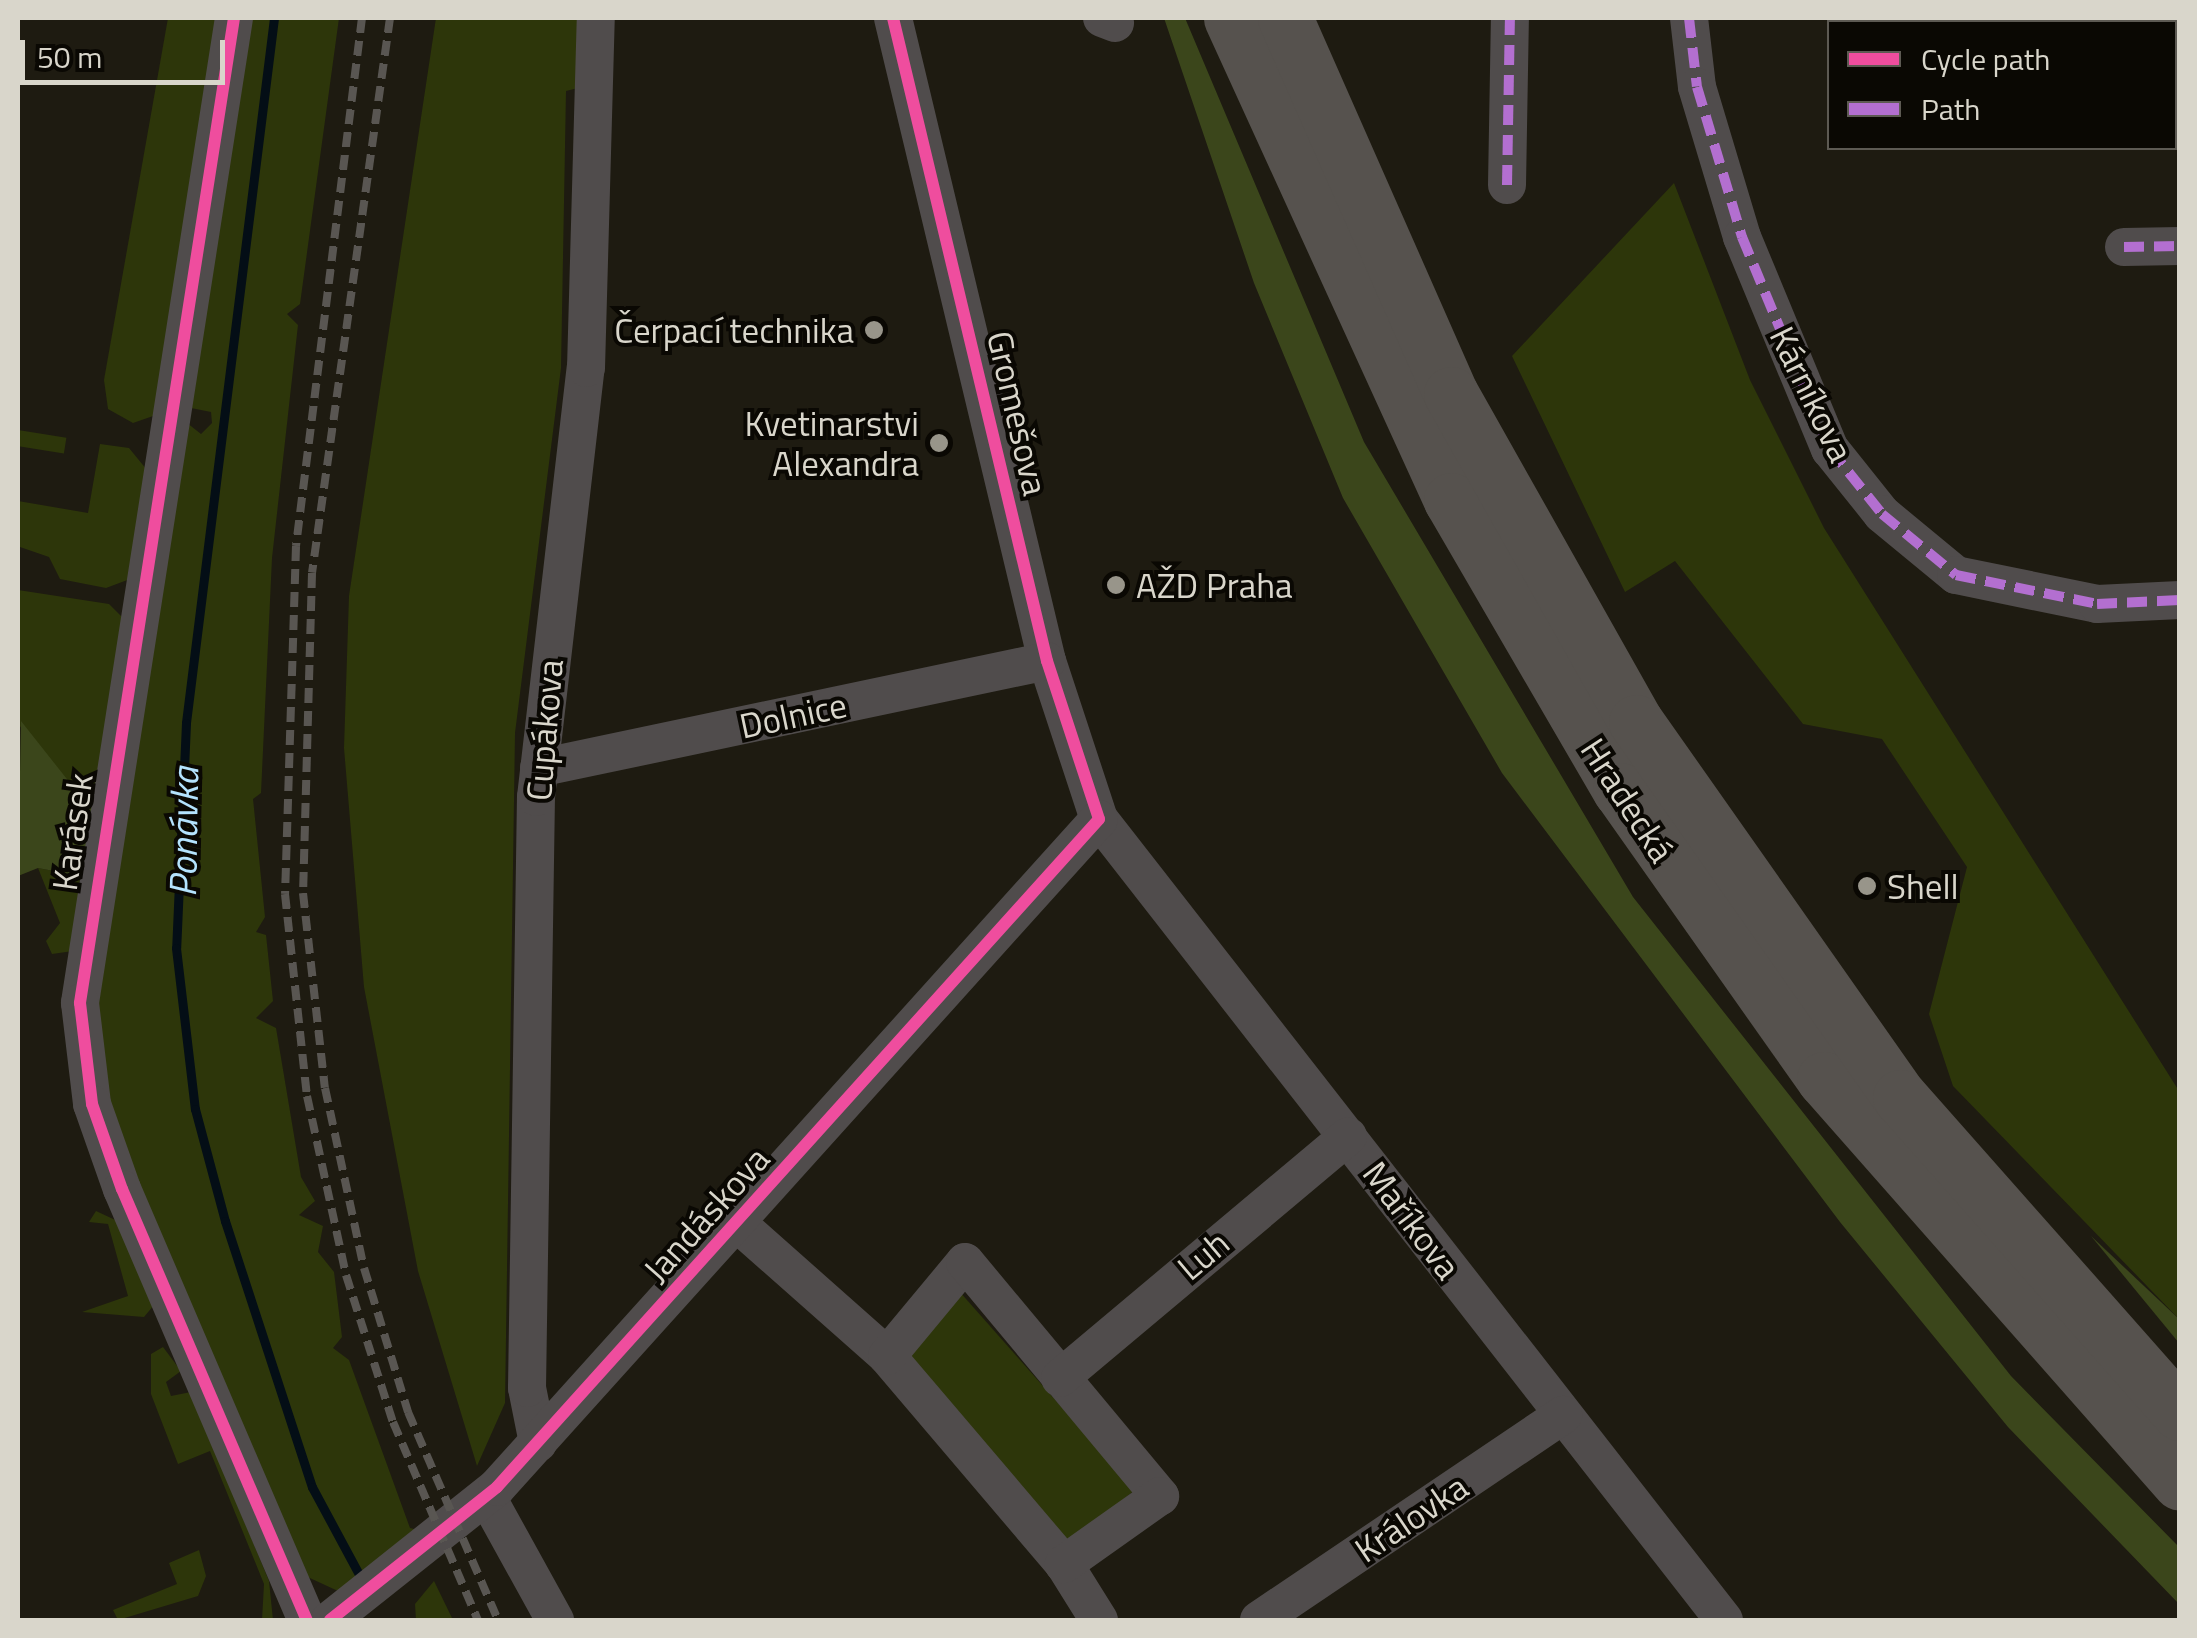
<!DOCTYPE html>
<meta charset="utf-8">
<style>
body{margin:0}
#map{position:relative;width:2197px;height:1638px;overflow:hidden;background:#1e1b11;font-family:"Titillium Web",sans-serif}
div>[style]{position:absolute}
.green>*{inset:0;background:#2d360a;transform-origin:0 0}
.forest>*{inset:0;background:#3b461b}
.stream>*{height:9px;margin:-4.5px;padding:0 4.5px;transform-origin:4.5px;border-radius:4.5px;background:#040e16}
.minor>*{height:38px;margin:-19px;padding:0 19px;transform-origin:19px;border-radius:19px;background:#504c4c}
.highway>*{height:55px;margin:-27.5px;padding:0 27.5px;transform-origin:27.5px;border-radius:27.5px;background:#56524e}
.rail>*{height:8px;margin-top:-4px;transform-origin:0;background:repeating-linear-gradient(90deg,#595652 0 15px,transparent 0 23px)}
.quiet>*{height:10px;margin-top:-5px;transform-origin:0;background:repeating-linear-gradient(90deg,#b36fd0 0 20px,transparent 0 30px)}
.cycleway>*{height:12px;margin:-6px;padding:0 6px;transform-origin:6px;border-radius:6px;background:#ef4d9e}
.dots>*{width:28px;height:28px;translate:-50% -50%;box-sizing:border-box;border:5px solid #0a0803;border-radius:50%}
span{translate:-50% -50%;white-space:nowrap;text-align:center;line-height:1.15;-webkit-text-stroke:8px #0a0803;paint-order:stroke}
.poi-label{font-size:35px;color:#d9d6cb}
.right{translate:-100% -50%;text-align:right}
.left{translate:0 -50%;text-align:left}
.street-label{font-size:35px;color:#d9d6cb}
.water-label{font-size:38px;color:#b4e3fe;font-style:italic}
.frame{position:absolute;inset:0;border:20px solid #d9d6cb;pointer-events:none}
.legend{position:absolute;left:1827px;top:20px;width:350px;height:130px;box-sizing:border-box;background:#0a0803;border:2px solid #5d5a53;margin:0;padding:12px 18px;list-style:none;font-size:30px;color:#d9d6cb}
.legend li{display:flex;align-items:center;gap:20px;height:50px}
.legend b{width:50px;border:2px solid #5d5a53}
.scale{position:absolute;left:20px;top:40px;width:205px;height:45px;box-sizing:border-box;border:5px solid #d9d6cb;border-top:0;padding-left:12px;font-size:30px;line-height:35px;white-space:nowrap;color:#d9d6cb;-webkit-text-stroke:8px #0a0803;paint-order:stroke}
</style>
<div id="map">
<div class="green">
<i style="clip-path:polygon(168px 18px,216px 18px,156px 415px,133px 423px,108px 409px,104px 380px)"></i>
<i style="clip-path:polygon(248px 18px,339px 18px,300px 304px,287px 314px,298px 325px,272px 558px,261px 793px,253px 799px,265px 917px,256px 932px,266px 935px,273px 1001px,256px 1018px,276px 1028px,301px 1177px,315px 1201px,299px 1215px,323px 1226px,318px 1252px,334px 1272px,342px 1337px,333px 1348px,349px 1360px,410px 1528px,422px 1531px,338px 1591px,299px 1573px,113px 1120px,94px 997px,182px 419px,201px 434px,212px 423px,211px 412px,186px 407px)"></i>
<i style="clip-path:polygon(436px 18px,579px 18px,578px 88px,566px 91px,561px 368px,515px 733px,505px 1403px,477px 1466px,418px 1271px,364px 987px,344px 748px,349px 596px)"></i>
<i style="clip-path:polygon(1674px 183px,1750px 380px,1824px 528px,2179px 1091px,2179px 1319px,1953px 1086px,1929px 1014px,1967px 867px,1882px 739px,1803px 724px,1675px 561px,1625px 592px,1512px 356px)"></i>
<i style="left:18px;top:430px;width:49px;height:16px;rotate:9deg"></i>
<i style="clip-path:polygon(100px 444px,129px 448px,147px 470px,130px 579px,106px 588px,60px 579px,49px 557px,20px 547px,18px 532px,18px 501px,88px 513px)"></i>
<i style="clip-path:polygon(18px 590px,109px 604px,123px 618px,93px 812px,18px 724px)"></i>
<i style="clip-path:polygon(38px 868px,80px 876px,73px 951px,52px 954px,46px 941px,60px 923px)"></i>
<i style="clip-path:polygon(96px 1211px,126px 1225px,154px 1305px,144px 1317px,82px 1312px,128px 1296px,108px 1224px,89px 1222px)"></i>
<i style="clip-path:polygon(959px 1291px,1135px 1490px,1075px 1538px,1064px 1539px,905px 1366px,904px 1344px)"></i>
<i style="clip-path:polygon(163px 1347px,181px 1371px,166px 1382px,171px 1396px,191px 1392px,269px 1581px,273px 1620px,262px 1620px,264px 1584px,210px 1451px,178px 1464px,151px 1394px,151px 1354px)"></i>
<i style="clip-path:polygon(199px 1550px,206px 1576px,198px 1596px,118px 1620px,113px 1610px,177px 1584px,169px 1563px)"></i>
<i style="clip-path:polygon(434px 1581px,453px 1620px,416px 1620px,415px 1604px)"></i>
</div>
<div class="forest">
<i style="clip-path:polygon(1164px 18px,1185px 18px,1364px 442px,1633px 897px,2011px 1376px,2179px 1547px,2179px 1604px,2008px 1427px,1840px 1222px,1502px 773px,1343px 498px,1254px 283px)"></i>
<i style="clip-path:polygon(21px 721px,93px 812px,80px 876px,38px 868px,18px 876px)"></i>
<i style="clip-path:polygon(2091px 1236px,2179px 1319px,2179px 1343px)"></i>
</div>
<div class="stream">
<i style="left:274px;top:18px;width:710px;rotate:97.12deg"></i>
<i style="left:186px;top:723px;width:225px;rotate:92.5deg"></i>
<i style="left:176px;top:948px;width:162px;rotate:83.3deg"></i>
<i style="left:195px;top:1109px;width:116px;rotate:75deg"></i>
<i style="left:225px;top:1221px;width:280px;rotate:71.9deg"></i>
<i style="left:312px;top:1487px;width:106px;rotate:61.7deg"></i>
</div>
<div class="minor">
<i style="left:234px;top:18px;width:997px;rotate:98.89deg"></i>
<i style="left:80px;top:1003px;width:102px;rotate:83.2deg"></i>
<i style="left:92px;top:1104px;width:90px;rotate:70.6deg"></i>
<i style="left:122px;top:1189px;width:469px;rotate:66.8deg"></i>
<i style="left:893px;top:18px;width:661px;rotate:76.53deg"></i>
<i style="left:1047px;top:661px;width:166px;rotate:71.8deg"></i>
<i style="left:1099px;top:819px;width:1016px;rotate:52.04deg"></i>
<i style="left:1102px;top:18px;width:14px;rotate:21deg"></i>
<i style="left:1689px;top:18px;width:69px;rotate:83.4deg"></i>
<i style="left:1697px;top:87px;width:157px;rotate:73.3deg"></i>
<i style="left:1742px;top:237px;width:230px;rotate:67.5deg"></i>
<i style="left:1830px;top:449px;width:83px;rotate:51.3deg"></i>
<i style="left:1882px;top:514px;width:96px;rotate:39.5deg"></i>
<i style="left:1956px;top:575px;width:144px;rotate:11.6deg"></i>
<i style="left:2097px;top:604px;width:83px;rotate:-2.8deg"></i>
<i style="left:1507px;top:185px;width:167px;rotate:-89deg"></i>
<i style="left:2124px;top:247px;width:56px;rotate:-1deg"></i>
<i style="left:539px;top:768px;width:519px;rotate:-11.89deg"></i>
<i style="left:738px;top:1224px;width:199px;rotate:41.5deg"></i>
<i style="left:887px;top:1356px;width:273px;rotate:49.6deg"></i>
<i style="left:1064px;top:1564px;width:66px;rotate:58deg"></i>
<i style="left:887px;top:1356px;width:122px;rotate:-50.3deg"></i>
<i style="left:965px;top:1262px;width:305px;rotate:50.2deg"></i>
<i style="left:1160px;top:1496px;width:118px;rotate:144.7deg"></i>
<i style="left:1060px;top:1378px;width:376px;rotate:-40deg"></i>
<i style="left:538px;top:1443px;width:56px;rotate:-101.3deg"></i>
<i style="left:527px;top:1388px;width:591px;rotate:-89.13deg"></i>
<i style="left:536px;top:797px;width:432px;rotate:-83.4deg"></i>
<i style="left:586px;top:368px;width:350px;rotate:-88.4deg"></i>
<i style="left:487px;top:1497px;width:141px;rotate:61.1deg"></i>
<i style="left:330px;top:1620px;width:213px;rotate:-38.5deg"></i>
<i style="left:497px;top:1487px;width:899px;rotate:-47.97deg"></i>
<i style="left:1259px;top:1620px;width:367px;rotate:-34deg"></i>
</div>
<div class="highway">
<i style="left:1231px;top:18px;width:530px;rotate:65.47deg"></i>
<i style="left:1451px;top:500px;width:336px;rotate:59.8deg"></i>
<i style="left:1620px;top:790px;width:354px;rotate:54.8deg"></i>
<i style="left:1824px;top:1079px;width:538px;rotate:48.61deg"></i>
<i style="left:1285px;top:18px;width:411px;rotate:66.2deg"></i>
<i style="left:1451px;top:394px;width:377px;rotate:60.6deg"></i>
<i style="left:1636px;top:722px;width:459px;rotate:54.9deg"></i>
<i style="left:1900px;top:1097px;width:422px;rotate:48.5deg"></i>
</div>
<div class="rail">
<i style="left:362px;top:18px;width:532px;rotate:97.13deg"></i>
<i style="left:296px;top:546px;width:348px;rotate:91.8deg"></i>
<i style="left:285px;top:894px;width:203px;rotate:83.8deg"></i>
<i style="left:307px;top:1096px;width:183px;rotate:77.7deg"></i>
<i style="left:346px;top:1275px;width:154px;rotate:72.3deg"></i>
<i style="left:393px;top:1422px;width:215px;rotate:66.8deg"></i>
<i style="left:390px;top:18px;width:560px;rotate:98deg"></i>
<i style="left:312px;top:573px;width:320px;rotate:91.6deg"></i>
<i style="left:303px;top:893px;width:196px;rotate:83.6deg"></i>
<i style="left:325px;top:1088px;width:184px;rotate:77.8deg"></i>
<i style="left:364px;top:1268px;width:151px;rotate:73deg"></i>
<i style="left:408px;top:1412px;width:227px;rotate:66.6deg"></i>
</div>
<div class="quiet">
<i style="left:1689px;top:18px;width:69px;rotate:83.4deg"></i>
<i style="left:1697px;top:87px;width:157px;rotate:73.3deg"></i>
<i style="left:1742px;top:237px;width:230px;rotate:67.5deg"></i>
<i style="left:1830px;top:449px;width:83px;rotate:51.3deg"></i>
<i style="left:1882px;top:514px;width:96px;rotate:39.5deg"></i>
<i style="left:1956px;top:575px;width:144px;rotate:11.6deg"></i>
<i style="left:2097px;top:604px;width:83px;rotate:-2.8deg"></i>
<i style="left:1507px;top:185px;width:167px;rotate:-89deg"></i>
<i style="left:2124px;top:247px;width:56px;rotate:-1deg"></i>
</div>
<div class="cycleway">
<i style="left:234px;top:18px;width:997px;rotate:98.89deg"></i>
<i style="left:80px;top:1003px;width:102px;rotate:83.2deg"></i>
<i style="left:92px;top:1104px;width:90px;rotate:70.6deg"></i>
<i style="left:122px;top:1189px;width:469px;rotate:66.8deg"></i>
<i style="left:330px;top:1620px;width:213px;rotate:-38.5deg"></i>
<i style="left:497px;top:1487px;width:899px;rotate:-47.97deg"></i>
<i style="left:1099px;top:819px;width:166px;rotate:-108.2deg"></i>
<i style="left:1047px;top:661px;width:661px;rotate:-103.47deg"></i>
</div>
<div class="dots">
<i style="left:874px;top:330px;background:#98958a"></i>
<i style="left:939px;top:443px;background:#98958a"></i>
<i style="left:1116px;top:585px;background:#98958a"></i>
<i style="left:1867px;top:886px;background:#98958a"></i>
</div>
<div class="poi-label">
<span class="right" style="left:854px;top:330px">Čerpací technika</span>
<span class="right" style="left:919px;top:443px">Kvetinarstvi<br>Alexandra</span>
<span class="left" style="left:1136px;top:585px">AŽD Praha</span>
<span class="left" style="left:1887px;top:886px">Shell</span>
</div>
<div class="street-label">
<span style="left:1812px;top:394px;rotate:64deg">Kárníkova</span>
<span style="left:1018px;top:413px;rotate:77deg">Gromešova</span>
<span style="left:793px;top:715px;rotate:-12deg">Dolnice</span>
<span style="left:544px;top:730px;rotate:-85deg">Cupákova</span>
<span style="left:1628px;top:800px;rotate:57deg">Hradecká</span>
<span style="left:72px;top:832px;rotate:-82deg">Karásek</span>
<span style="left:706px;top:1214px;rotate:-48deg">Jandáskova</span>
<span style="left:1412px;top:1220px;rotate:53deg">Maříkova</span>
<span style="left:1203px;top:1255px;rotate:-40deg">Luh</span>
<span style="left:1411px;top:1518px;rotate:-34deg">Královka</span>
</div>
<div class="water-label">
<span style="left:184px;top:832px;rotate:-89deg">Ponávka</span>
</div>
<div class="frame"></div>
<ul class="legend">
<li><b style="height:12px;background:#ef4d9e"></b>Cycle path</li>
<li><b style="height:12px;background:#b36fd0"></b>Path</li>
</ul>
<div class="scale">50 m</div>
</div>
